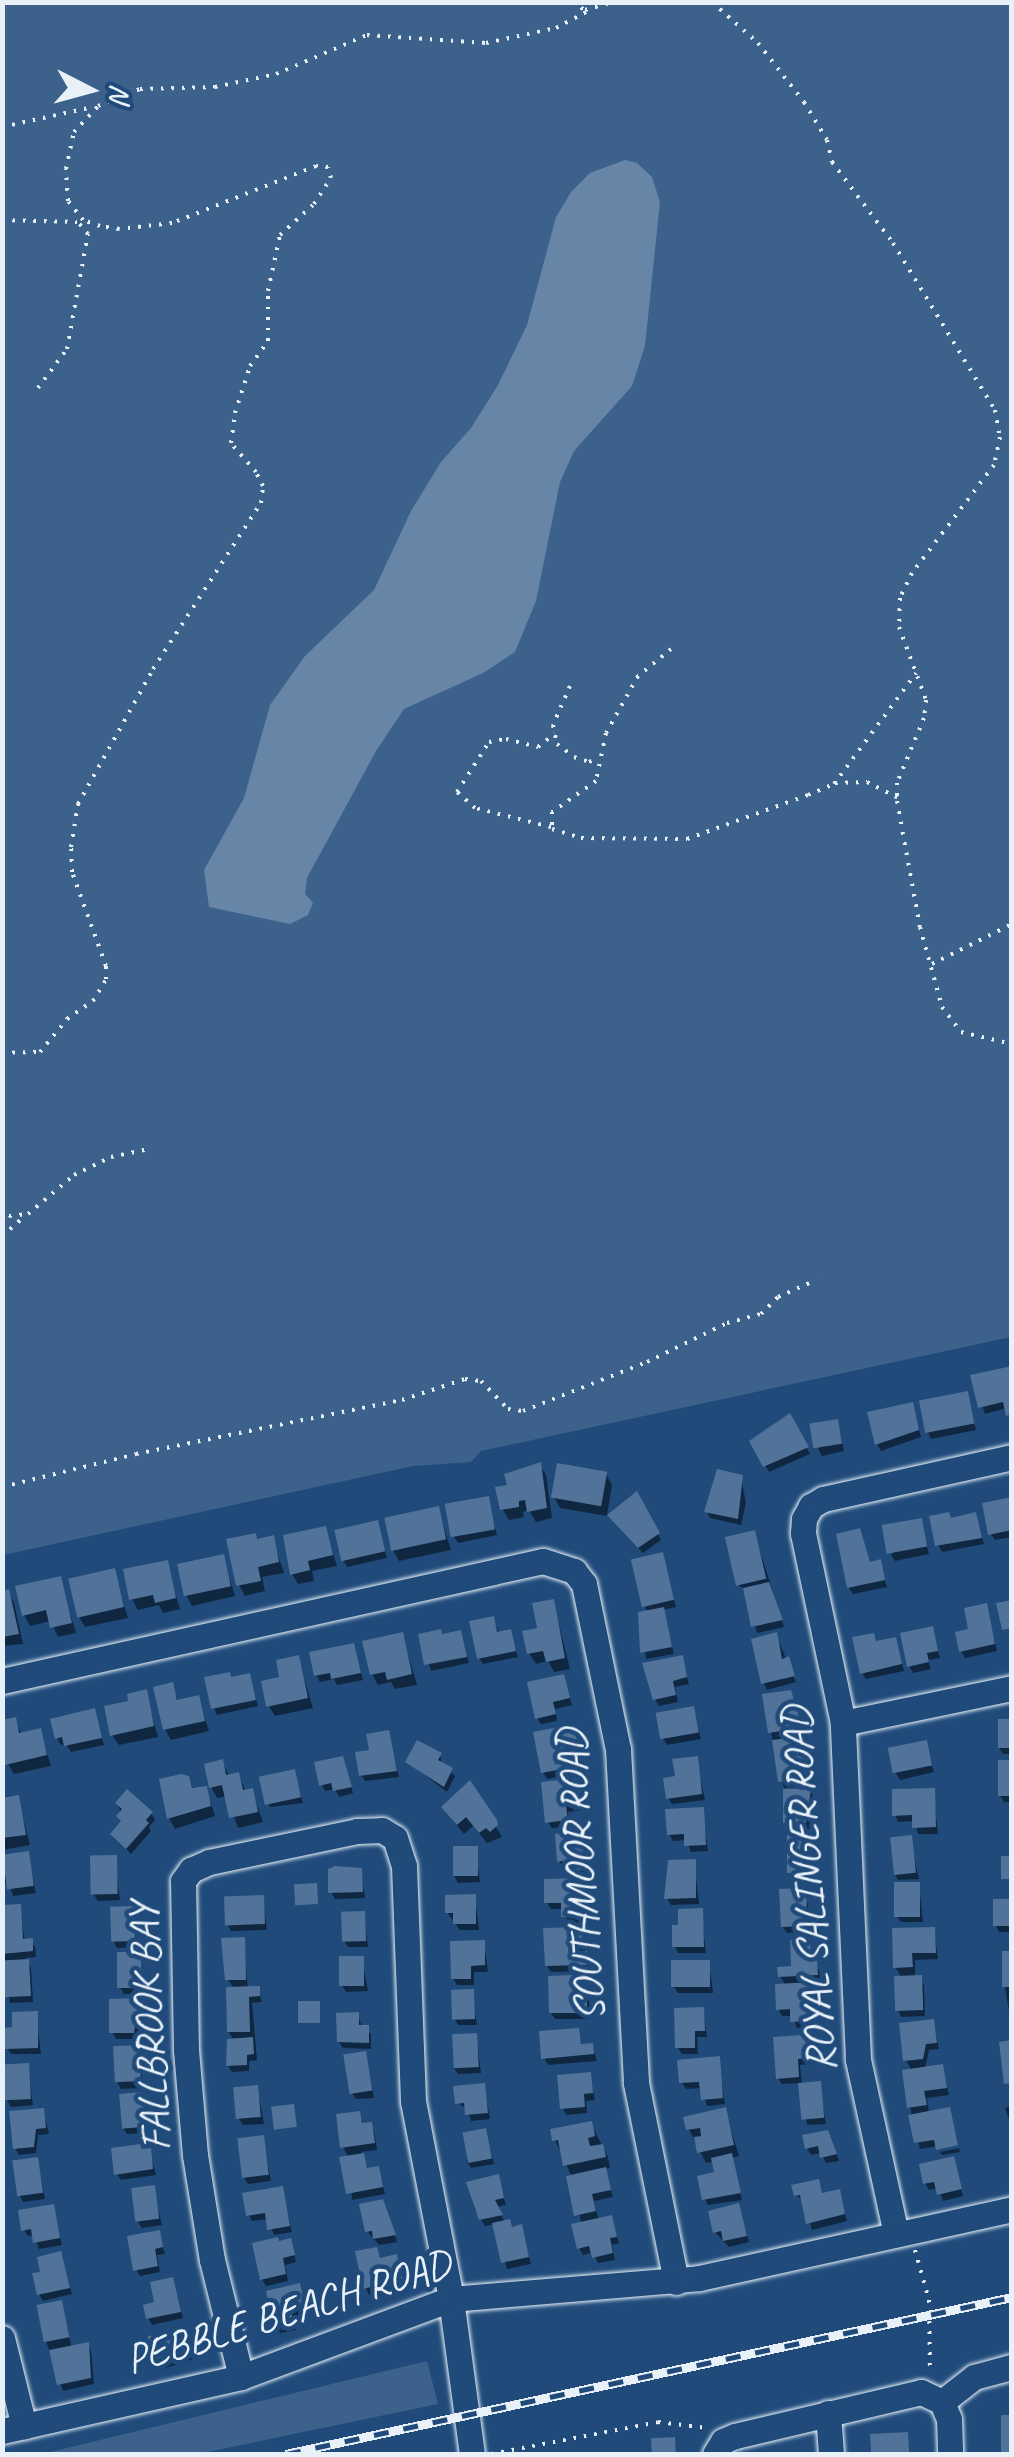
<!DOCTYPE html>
<style>
body{margin:0}
#map{position:relative;width:1014px;height:2457px;overflow:hidden;background:#1f4a7a;font-family:Caveat,sans-serif}
div>[style]{position:absolute}
.green>*{inset:0;background:#3c628c}
.water>*{inset:0;background:#6685a7}
.shadow>*{inset:0;background:#0007;transform-origin:0 0}
.building>*{inset:0;background:#517399;transform-origin:0 0}
.path>*{height:4px;margin-top:-2px;transform-origin:0;background:repeating-linear-gradient(90deg,#e8f1f8 0 2.5px,transparent 0 10.5px)}
.roads{filter:drop-shadow(0 0 2px #e8f1f8) drop-shadow(0 0 2px #e8f1f8)}
.minor>*{height:25px;margin:-12.5px;padding:0 12.5px;transform-origin:12.5px;border-radius:12.5px;background:#1f4a7a}
.rail>*{height:9px;margin-top:-4.5px;transform-origin:0;background:repeating-linear-gradient(90deg,#1f4a7a 0 15px,#e8f1f8 0 30px);box-sizing:border-box;border-block:2px solid #e8f1f8}
span{translate:-50% -50%;white-space:nowrap;text-align:center;line-height:1.15;-webkit-text-stroke:9px #1f4a7a;paint-order:stroke}
.street-label{font-size:42px;color:#e8f1f8}
.frame{position:absolute;inset:0;border:5px solid #e8f1f8;pointer-events:none}
.north{position:absolute;left:40px;top:40px;width:100px;height:100px;-webkit-text-stroke:8px #1f4a7a;paint-order:stroke;rotate:96deg;font-size:28px;font-weight:700;line-height:40px;text-align:center;color:#e8f1f8}
.north::after{content:'';display:block;margin:auto;width:35px;height:45px;background:#e8f1f8;clip-path:polygon(50% 0,100% 100%,50% 72%,0 100%)}
</style>
<div id="map">
<div class="green">
<i style="clip-path:polygon(2px 3px,1011px 3px,1011px 1337px,481px 1451px,471px 1462px,413px 1466px,3px 1555px)"></i>
<i style="clip-path:polygon(427px 2361px,438px 2404px,198px 2454px,42px 2454px)"></i>
</div>
<div class="water">
<i style="clip-path:polygon(625px 160px,637px 163px,652px 177px,660px 202px,645px 346px,632px 386px,574px 451px,560px 482px,536px 601px,515px 652px,483px 673px,404px 709px,376px 751px,307px 878px,305px 894px,313px 903px,308px 915px,290px 924px,209px 907px,204px 870px,244px 798px,270px 705px,305px 656px,374px 590px,411px 511px,441px 462px,471px 428px,498px 385px,527px 325px,556px 217px,571px 192px,590px 173px)"></i>
</div>
<div class="shadow">
<i style="clip-path:polygon(1012px 1369px,1012px 1419px,1007px 1408px,985px 1414px,973px 1377px)"></i>
<i style="clip-path:polygon(966px 1393px,976px 1430px,931px 1439px,928px 1432px)"></i>
<i style="clip-path:polygon(912px 1405px,921px 1437px,881px 1451px,877px 1444px)"></i>
<i style="clip-path:polygon(789px 1416px,810px 1454px,769px 1472px,752px 1442px)"></i>
<i style="clip-path:polygon(837px 1422px,844px 1451px,822px 1456px,818px 1449px)"></i>
<i style="clip-path:polygon(540px 1465px,546px 1475px,552px 1518px,536px 1522px,529px 1510px,523px 1512px,524px 1517px,509px 1520px,503px 1510px,510px 1487px)"></i>
<i style="clip-path:polygon(606px 1474px,612px 1485px,607px 1516px,560px 1508px,554px 1497px)"></i>
<i style="clip-path:polygon(741px 1477px,746px 1503px,741px 1525px,710px 1518px,707px 1512px)"></i>
<i style="clip-path:polygon(636px 1495px,661px 1540px,643px 1553px,614px 1522px)"></i>
<i style="clip-path:polygon(487px 1499px,497px 1535px,458px 1543px,454px 1537px)"></i>
<i style="clip-path:polygon(1012px 1499px,1012px 1537px,995px 1540px,991px 1534px)"></i>
<i style="clip-path:polygon(438px 1509px,451px 1550px,399px 1561px,393px 1550px)"></i>
<i style="clip-path:polygon(975px 1515px,984px 1544px,942px 1552px,938px 1545px,951px 1521px)"></i>
<i style="clip-path:polygon(920px 1521px,929px 1554px,895px 1561px,891px 1555px)"></i>
<i style="clip-path:polygon(377px 1523px,387px 1558px,347px 1567px,343px 1560px)"></i>
<i style="clip-path:polygon(325px 1529px,337px 1566px,312px 1571px,314px 1581px,298px 1584px,292px 1574px)"></i>
<i style="clip-path:polygon(754px 1532px,784px 1627px,757px 1633px,746px 1590px,737px 1584px)"></i>
<i style="clip-path:polygon(272px 1538px,284px 1573px,262px 1577px,265px 1591px,245px 1596px,239px 1585px,258px 1541px)"></i>
<i style="clip-path:polygon(662px 1555px,676px 1607px,663px 1610px,674px 1654px,646px 1659px,640px 1614px,647px 1613px,634px 1561px)"></i>
<i style="clip-path:polygon(223px 1557px,235px 1596px,192px 1606px,186px 1595px)"></i>
<i style="clip-path:polygon(879px 1562px,887px 1587px,853px 1594px,849px 1588px,871px 1564px)"></i>
<i style="clip-path:polygon(166px 1563px,180px 1609px,163px 1613px,159px 1605px,138px 1610px,132px 1599px)"></i>
<i style="clip-path:polygon(114px 1571px,128px 1618px,85px 1627px,79px 1617px)"></i>
<i style="clip-path:polygon(60px 1579px,76px 1633px,58px 1637px,51px 1621px,30px 1626px,24px 1615px)"></i>
<i style="clip-path:polygon(8px 1592px,14px 1603px,23px 1644px,2px 1646px,2px 1594px)"></i>
<i style="clip-path:polygon(553px 1601px,570px 1669px,554px 1672px,548px 1661px,536px 1664px,529px 1653px)"></i>
<i style="clip-path:polygon(986px 1606px,997px 1651px,965px 1658px,961px 1651px)"></i>
<i style="clip-path:polygon(493px 1619px,499px 1634px,510px 1632px,518px 1657px,483px 1664px,479px 1658px)"></i>
<i style="clip-path:polygon(932px 1629px,940px 1658px,928px 1660px,931px 1669px,913px 1673px,909px 1666px)"></i>
<i style="clip-path:polygon(460px 1632px,469px 1663px,431px 1671px,421px 1636px)"></i>
<i style="clip-path:polygon(402px 1635px,417px 1685px,395px 1689px,391px 1682px,378px 1685px,372px 1674px)"></i>
<i style="clip-path:polygon(776px 1635px,796px 1682px,767px 1690px,764px 1683px)"></i>
<i style="clip-path:polygon(873px 1635px,878px 1644px,895px 1640px,904px 1671px,866px 1679px,862px 1673px)"></i>
<i style="clip-path:polygon(353px 1645px,363px 1680px,337px 1685px,334px 1679px,320px 1682px,316px 1675px)"></i>
<i style="clip-path:polygon(681px 1657px,689px 1684px,675px 1687px,678px 1702px,659px 1706px,655px 1699px)"></i>
<i style="clip-path:polygon(298px 1658px,313px 1708px,275px 1716px,269px 1706px)"></i>
<i style="clip-path:polygon(249px 1676px,258px 1706px,217px 1715px,214px 1708px)"></i>
<i style="clip-path:polygon(563px 1676px,572px 1705px,555px 1709px,557px 1721px,541px 1724px,537px 1718px)"></i>
<i style="clip-path:polygon(172px 1685px,179px 1702px,198px 1698px,209px 1731px,171px 1740px,165px 1729px)"></i>
<i style="clip-path:polygon(145px 1692px,158px 1737px,119px 1745px,112px 1735px,131px 1703px)"></i>
<i style="clip-path:polygon(790px 1692px,804px 1734px,792px 1736px,800px 1760px,808px 1766px,810px 1784px,784px 1788px,771px 1732px)"></i>
<i style="clip-path:polygon(693px 1709px,701px 1739px,667px 1745px,663px 1739px)"></i>
<i style="clip-path:polygon(94px 1711px,104px 1745px,71px 1752px,66px 1744px,61px 1745px,57px 1738px)"></i>
<i style="clip-path:polygon(14px 1720px,22px 1735px,40px 1731px,51px 1766px,14px 1774px,8px 1764px,2px 1722px)"></i>
<i style="clip-path:polygon(1012px 1722px,1012px 1754px,1003px 1754px,999px 1748px)"></i>
<i style="clip-path:polygon(573px 1727px,580px 1753px,562px 1757px,565px 1775px,547px 1779px,543px 1772px)"></i>
<i style="clip-path:polygon(388px 1733px,399px 1777px,365px 1781px,361px 1775px,372px 1752px)"></i>
<i style="clip-path:polygon(925px 1743px,934px 1772px,900px 1780px,896px 1773px)"></i>
<i style="clip-path:polygon(440px 1755px,442px 1765px,455px 1776px,447px 1792px,408px 1762px)"></i>
<i style="clip-path:polygon(696px 1759px,705px 1800px,672px 1804px,668px 1798px,677px 1779px)"></i>
<i style="clip-path:polygon(222px 1762px,229px 1776px,238px 1774px,246px 1792px,252px 1791px,263px 1822px,238px 1828px,227px 1796px,217px 1798px,211px 1787px)"></i>
<i style="clip-path:polygon(1012px 1763px,1012px 1802px,1004px 1802px,1000px 1795px)"></i>
<i style="clip-path:polygon(345px 1765px,353px 1793px,339px 1797px,335px 1789px,325px 1791px,322px 1785px)"></i>
<i style="clip-path:polygon(294px 1772px,303px 1803px,270px 1807px,267px 1801px)"></i>
<i style="clip-path:polygon(188px 1778px,194px 1790px,206px 1788px,215px 1816px,175px 1829px,169px 1818px)"></i>
<i style="clip-path:polygon(579px 1781px,585px 1810px,568px 1812px,570px 1826px,552px 1828px,548px 1822px)"></i>
<i style="clip-path:polygon(933px 1790px,938px 1834px,918px 1834px,915px 1821px,898px 1822px,895px 1815px)"></i>
<i style="clip-path:polygon(810px 1791px,814px 1798px,809px 1829px,789px 1829px,785px 1822px)"></i>
<i style="clip-path:polygon(18px 1798px,30px 1845px,2px 1850px,2px 1801px)"></i>
<i style="clip-path:polygon(118px 1803px,151px 1813px,155px 1820px,149px 1827px,151px 1831px,131px 1854px,113px 1834px,123px 1823px)"></i>
<i style="clip-path:polygon(702px 1809px,708px 1851px,691px 1852px,686px 1840px,673px 1841px,669px 1834px)"></i>
<i style="left:1010px;top:1810px;width:2px;height:31px"></i>
<i style="clip-path:polygon(489px 1816px,502px 1837px,487px 1843px,473px 1826px,464px 1834px,451px 1818px)"></i>
<i style="clip-path:polygon(579px 1835px,588px 1876px,582px 1877px,588px 1887px,587px 1923px,568px 1923px,564px 1909px,551px 1909px,547px 1903px,572px 1881px,559px 1861px)"></i>
<i style="clip-path:polygon(810px 1837px,814px 1879px,794px 1879px,790px 1872px)"></i>
<i style="clip-path:polygon(910px 1838px,919px 1879px,898px 1880px,894px 1873px)"></i>
<i style="clip-path:polygon(476px 1849px,480px 1882px,458px 1883px,454px 1876px)"></i>
<i style="clip-path:polygon(28px 1854px,36px 1893px,13px 1896px,9px 1883px,2px 1883px,2px 1857px)"></i>
<i style="clip-path:polygon(115px 1858px,120px 1900px,98px 1901px,94px 1895px)"></i>
<i style="clip-path:polygon(694px 1861px,699px 1904px,671px 1905px,667px 1898px)"></i>
<i style="clip-path:polygon(361px 1870px,365px 1898px,335px 1899px,331px 1892px)"></i>
<i style="clip-path:polygon(919px 1885px,923px 1922px,901px 1922px,897px 1916px)"></i>
<i style="clip-path:polygon(804px 1890px,814px 1932px,787px 1933px,783px 1927px)"></i>
<i style="clip-path:polygon(475px 1897px,479px 1930px,460px 1930px,447px 1912px)"></i>
<i style="clip-path:polygon(263px 1898px,267px 1930px,231px 1931px,227px 1924px)"></i>
<i style="clip-path:polygon(1012px 1902px,1012px 1932px,999px 1932px,996px 1926px)"></i>
<i style="clip-path:polygon(19px 1907px,25px 1941px,31px 1941px,35px 1947px,36px 1957px,26px 1958px,31px 1968px,33px 2002px,10px 2003px,2px 1957px,2px 1908px)"></i>
<i style="clip-path:polygon(133px 1909px,137px 1947px,117px 1948px,113px 1941px)"></i>
<i style="clip-path:polygon(701px 1911px,706px 1953px,678px 1953px,675px 1947px,681px 1928px)"></i>
<i style="clip-path:polygon(364px 1914px,368px 1947px,348px 1947px,344px 1941px)"></i>
<i style="clip-path:polygon(934px 1929px,938px 1959px,915px 1960px,915px 1978px,924px 1984px,925px 2016px,901px 2017px,898px 2010px,902px 1978px,895px 1967px)"></i>
<i style="clip-path:polygon(580px 1930px,590px 1971px,551px 1972px,547px 1966px)"></i>
<i style="clip-path:polygon(243px 1940px,248px 1989px,258px 1989px,262px 2002px,252px 2003px,257px 2060px,249px 2061px,249px 2071px,232px 2072px,228px 2066px,234px 2041px,229px 2032px,234px 1989px,228px 1979px)"></i>
<i style="clip-path:polygon(484px 1942px,488px 1972px,474px 1972px,474px 1985px,457px 1985px,453px 1978px)"></i>
<i style="clip-path:polygon(809px 1942px,813px 1964px,819px 1970px,820px 1981px,812px 1981px,818px 1991px,815px 2027px,797px 2028px,793px 2016px,782px 2016px,778px 2009px,786px 1986px,780px 1976px,794px 1969px)"></i>
<i style="clip-path:polygon(1012px 1954px,1012px 2029px,1005px 1987px)"></i>
<i style="clip-path:polygon(139px 1955px,144px 1994px,124px 1994px,120px 1987px)"></i>
<i style="clip-path:polygon(362px 1958px,368px 1991px,346px 1992px,342px 1985px)"></i>
<i style="clip-path:polygon(709px 1962px,713px 1993px,678px 1993px,674px 1987px)"></i>
<i style="clip-path:polygon(573px 1978px,576px 1996px,586px 1995px,589px 2002px,590px 2019px,555px 2019px,551px 2013px)"></i>
<i style="clip-path:polygon(472px 1992px,477px 2025px,458px 2025px,454px 2018px)"></i>
<i style="clip-path:polygon(139px 2001px,143px 2007px,137px 2039px,116px 2039px,112px 2032px)"></i>
<i style="clip-path:polygon(703px 2010px,707px 2037px,697px 2037px,698px 2054px,682px 2054px,678px 2048px)"></i>
<i style="clip-path:polygon(36px 2014px,41px 2054px,11px 2054px,7px 2048px)"></i>
<i style="clip-path:polygon(358px 2015px,362px 2027px,371px 2034px,371px 2049px,343px 2048px,339px 2042px)"></i>
<i style="clip-path:polygon(933px 2022px,939px 2049px,929px 2050px,925px 2069px,942px 2067px,949px 2095px,927px 2098px,929px 2114px,949px 2110px,958px 2143px,920px 2149px,910px 2107px,912px 2071px,906px 2060px)"></i>
<i style="clip-path:polygon(578px 2030px,582px 2046px,592px 2046px,597px 2061px,548px 2065px,544px 2058px)"></i>
<i style="clip-path:polygon(476px 2035px,481px 2073px,458px 2074px,454px 2068px)"></i>
<i style="clip-path:polygon(814px 2036px,819px 2063px,800px 2065px,802px 2085px,819px 2083px,826px 2124px,807px 2125px,801px 2083px,782px 2084px,778px 2078px)"></i>
<i style="clip-path:polygon(138px 2048px,143px 2088px,121px 2089px,117px 2082px)"></i>
<i style="clip-path:polygon(365px 2053px,374px 2098px,356px 2099px,352px 2093px)"></i>
<i style="clip-path:polygon(718px 2059px,725px 2104px,707px 2106px,702px 2088px,686px 2089px,682px 2083px)"></i>
<i style="clip-path:polygon(27px 2066px,33px 2105px,11px 2107px,7px 2100px)"></i>
<i style="clip-path:polygon(589px 2074px,595px 2100px,586px 2101px,587px 2113px,566px 2115px,563px 2108px)"></i>
<i style="clip-path:polygon(484px 2085px,490px 2119px,471px 2121px,467px 2109px,458px 2103px)"></i>
<i style="clip-path:polygon(257px 2087px,264px 2124px,243px 2125px,239px 2119px)"></i>
<i style="clip-path:polygon(141px 2095px,147px 2133px,127px 2134px,123px 2128px)"></i>
<i style="clip-path:polygon(1012px 2106px,1012px 2128px,1005px 2108px)"></i>
<i style="clip-path:polygon(43px 2110px,49px 2134px,38px 2135px,36px 2153px,19px 2155px,15px 2148px)"></i>
<i style="clip-path:polygon(725px 2110px,739px 2156px,731px 2158px,742px 2200px,708px 2205px,705px 2199px,717px 2174px,715px 2161px,706px 2163px,689px 2129px)"></i>
<i style="clip-path:polygon(359px 2114px,364px 2125px,370px 2125px,374px 2131px,377px 2150px,361px 2152px,368px 2170px,378px 2169px,385px 2194px,352px 2200px,349px 2158px,343px 2147px)"></i>
<i style="clip-path:polygon(591px 2124px,608px 2157px,610px 2168px,604px 2169px,613px 2197px,594px 2201px,599px 2221px,611px 2218px,619px 2243px,612px 2245px,615px 2260px,598px 2263px,593px 2252px,583px 2255px,579px 2248px,582px 2225px,569px 2178px,572px 2177px,555px 2140px)"></i>
<i style="clip-path:polygon(485px 2131px,494px 2164px,471px 2168px,467px 2162px)"></i>
<i style="clip-path:polygon(263px 2138px,271px 2181px,248px 2184px,244px 2178px)"></i>
<i style="clip-path:polygon(831px 2139px,839px 2161px,826px 2163px,821px 2153px,811px 2155px,807px 2148px)"></i>
<i style="clip-path:polygon(959px 2148px,960px 2152px,942px 2155px,940px 2152px)"></i>
<i style="clip-path:polygon(149px 2150px,156px 2175px,121px 2180px,117px 2174px)"></i>
<i style="clip-path:polygon(953px 2159px,963px 2196px,943px 2201px,938px 2188px,929px 2190px,925px 2183px)"></i>
<i style="clip-path:polygon(37px 2160px,45px 2199px,23px 2202px,20px 2196px)"></i>
<i style="clip-path:polygon(498px 2177px,506px 2205px,496px 2207px,505px 2222px,513px 2229px,521px 2227px,531px 2264px,507px 2269px,495px 2224px,485px 2226px,475px 2210px,469px 2184px)"></i>
<i style="clip-path:polygon(818px 2182px,823px 2195px,839px 2192px,847px 2221px,812px 2230px,804px 2201px,796px 2195px)"></i>
<i style="clip-path:polygon(153px 2188px,162px 2225px,142px 2228px,138px 2222px)"></i>
<i style="clip-path:polygon(282px 2188px,292px 2232px,274px 2235px,268px 2219px,252px 2221px,249px 2215px)"></i>
<i style="clip-path:polygon(738px 2206px,749px 2242px,729px 2247px,715px 2232px)"></i>
<i style="clip-path:polygon(52px 2207px,62px 2245px,39px 2249px,34px 2235px,28px 2236px,24px 2230px)"></i>
<i style="clip-path:polygon(386px 2209px,397px 2242px,379px 2245px,367px 2231px)"></i>
<i style="clip-path:polygon(158px 2233px,165px 2254px,157px 2255px,160px 2272px,140px 2276px,136px 2270px)"></i>
<i style="clip-path:polygon(290px 2241px,296px 2262px,285px 2265px,288px 2281px,266px 2286px,262px 2279px)"></i>
<i style="clip-path:polygon(376px 2249px,381px 2260px,395px 2257px,404px 2286px,369px 2295px,366px 2288px)"></i>
<i style="clip-path:polygon(60px 2254px,72px 2294px,43px 2301px,39px 2294px,43px 2273px)"></i>
<i style="clip-path:polygon(172px 2280px,183px 2318px,152px 2325px,148px 2318px)"></i>
<i style="clip-path:polygon(299px 2286px,307px 2314px,293px 2317px,296px 2330px,280px 2333px,269px 2293px)"></i>
<i style="clip-path:polygon(60px 2302px,72px 2348px,88px 2345px,91px 2351px,94px 2384px,63px 2391px,46px 2341px)"></i>
<i style="left:183px;top:2332px;width:29px;height:34px;rotate:72deg"></i>
</div>
<div class="building">
<i style="clip-path:polygon(1012px 1366px,1012px 1414px,1006px 1416px,1003px 1402px,978px 1408px,970px 1375px)"></i>
<i style="left:968px;top:1391px;width:33px;height:50px;rotate:79deg"></i>
<i style="clip-path:polygon(913px 1402px,919px 1430px,875px 1445px,867px 1412px)"></i>
<i style="clip-path:polygon(790px 1413px,809px 1447px,763px 1467px,749px 1441px)"></i>
<i style="left:838px;top:1419px;width:25px;height:29px;rotate:81deg"></i>
<i style="clip-path:polygon(541px 1462px,547px 1508px,527px 1512px,525px 1500px,519px 1501px,519px 1507px,500px 1510px,495px 1487px,507px 1485px,504px 1474px)"></i>
<i style="left:557px;top:1463px;width:51px;height:35px;rotate:10deg"></i>
<i style="clip-path:polygon(717px 1469px,743px 1475px,738px 1519px,704px 1512px)"></i>
<i style="clip-path:polygon(637px 1491px,660px 1533px,638px 1548px,607px 1515px)"></i>
<i style="left:489px;top:1496px;width:34px;height:45px;rotate:80deg"></i>
<i style="clip-path:polygon(1012px 1497px,1012px 1530px,988px 1535px,982px 1503px)"></i>
<i style="left:439px;top:1506px;width:34px;height:56px;rotate:78deg"></i>
<i style="clip-path:polygon(949px 1512px,951px 1518px,976px 1512px,982px 1538px,935px 1546px,929px 1516px)"></i>
<i style="left:922px;top:1518px;width:29px;height:41px;rotate:80deg"></i>
<i style="left:378px;top:1520px;width:32px;height:45px;rotate:77deg"></i>
<i style="clip-path:polygon(326px 1526px,333px 1555px,308px 1561px,310px 1570px,290px 1575px,283px 1535px)"></i>
<i style="clip-path:polygon(860px 1528px,870px 1562px,881px 1559px,885px 1580px,847px 1588px,836px 1534px)"></i>
<i style="left:755px;top:1530px;width:50px;height:31px;rotate:77deg"></i>
<i style="clip-path:polygon(256px 1533px,257px 1539px,274px 1535px,279px 1562px,258px 1567px,261px 1581px,236px 1586px,226px 1539px)"></i>
<i style="left:663px;top:1552px;width:49px;height:33px;rotate:77deg"></i>
<i style="left:224px;top:1554px;width:33px;height:48px;rotate:78deg"></i>
<i style="clip-path:polygon(168px 1560px,176px 1598px,155px 1603px,153px 1595px,129px 1600px,123px 1569px)"></i>
<i style="left:115px;top:1568px;width:40px;height:48px;rotate:77deg"></i>
<i style="clip-path:polygon(61px 1576px,72px 1623px,50px 1628px,46px 1610px,22px 1616px,15px 1586px)"></i>
<i style="clip-path:polygon(769px 1582px,783px 1620px,751px 1627px,743px 1588px)"></i>
<i style="clip-path:polygon(9px 1589px,19px 1634px,2px 1637px,2px 1591px)"></i>
<i style="clip-path:polygon(554px 1599px,565px 1658px,546px 1662px,543px 1651px,527px 1654px,522px 1631px,537px 1628px,532px 1603px)"></i>
<i style="clip-path:polygon(1012px 1600px,1012px 1628px,1002px 1630px,996px 1603px)"></i>
<i style="clip-path:polygon(987px 1603px,995px 1644px,959px 1652px,955px 1632px,968px 1629px,964px 1608px)"></i>
<i style="clip-path:polygon(664px 1607px,672px 1647px,640px 1653px,638px 1612px)"></i>
<i style="clip-path:polygon(494px 1616px,497px 1632px,511px 1629px,516px 1651px,477px 1659px,469px 1621px)"></i>
<i style="clip-path:polygon(933px 1626px,938px 1651px,927px 1653px,929px 1662px,907px 1667px,900px 1633px)"></i>
<i style="clip-path:polygon(441px 1629px,442px 1634px,461px 1630px,467px 1657px,424px 1665px,418px 1634px)"></i>
<i style="clip-path:polygon(403px 1632px,412px 1674px,387px 1680px,385px 1672px,370px 1675px,362px 1641px)"></i>
<i style="clip-path:polygon(777px 1632px,782px 1659px,789px 1656px,795px 1676px,761px 1684px,751px 1639px)"></i>
<i style="clip-path:polygon(874px 1633px,876px 1641px,896px 1637px,902px 1664px,860px 1674px,852px 1637px)"></i>
<i style="clip-path:polygon(354px 1643px,361px 1673px,331px 1679px,330px 1673px,314px 1676px,309px 1652px)"></i>
<i style="clip-path:polygon(299px 1655px,308px 1698px,266px 1707px,261px 1681px,279px 1677px,276px 1660px)"></i>
<i style="clip-path:polygon(683px 1655px,687px 1677px,673px 1681px,676px 1695px,653px 1700px,642px 1663px)"></i>
<i style="clip-path:polygon(230px 1672px,231px 1677px,250px 1673px,256px 1700px,211px 1709px,204px 1677px)"></i>
<i style="clip-path:polygon(564px 1674px,570px 1698px,553px 1702px,556px 1714px,535px 1719px,527px 1682px)"></i>
<i style="clip-path:polygon(173px 1682px,177px 1700px,199px 1695px,205px 1721px,163px 1730px,153px 1687px)"></i>
<i style="clip-path:polygon(147px 1689px,154px 1726px,110px 1736px,104px 1706px,128px 1701px,127px 1694px)"></i>
<i style="clip-path:polygon(791px 1690px,802px 1728px,768px 1733px,762px 1694px)"></i>
<i style="left:694px;top:1706px;width:27px;height:39px;rotate:80deg"></i>
<i style="clip-path:polygon(95px 1708px,102px 1738px,64px 1746px,62px 1737px,55px 1739px,50px 1719px)"></i>
<i style="clip-path:polygon(16px 1717px,19px 1733px,41px 1728px,47px 1755px,5px 1765px,2px 1720px)"></i>
<i style="left:998px;top:1719px;width:14px;height:29px"></i>
<i style="clip-path:polygon(574px 1724px,578px 1747px,560px 1751px,563px 1769px,541px 1773px,533px 1732px)"></i>
<i style="clip-path:polygon(389px 1730px,397px 1771px,359px 1776px,355px 1752px,369px 1750px,366px 1734px)"></i>
<i style="clip-path:polygon(796px 1737px,808px 1778px,778px 1782px,772px 1740px)"></i>
<i style="clip-path:polygon(417px 1740px,442px 1753px,438px 1760px,453px 1768px,444px 1787px,405px 1762px)"></i>
<i style="left:927px;top:1740px;width:26px;height:40px;rotate:79deg"></i>
<i style="clip-path:polygon(343px 1756px,352px 1787px,333px 1791px,331px 1783px,319px 1786px,314px 1762px)"></i>
<i style="clip-path:polygon(698px 1756px,702px 1794px,666px 1799px,663px 1778px,675px 1776px,672px 1759px)"></i>
<i style="clip-path:polygon(223px 1759px,226px 1775px,239px 1772px,243px 1790px,253px 1788px,258px 1812px,229px 1818px,222px 1785px,209px 1788px,204px 1764px)"></i>
<i style="left:998px;top:1760px;width:14px;height:36px"></i>
<i style="left:295px;top:1769px;width:29px;height:37px;rotate:78deg"></i>
<i style="clip-path:polygon(181px 1774px,189px 1776px,192px 1788px,207px 1786px,211px 1806px,167px 1819px,159px 1779px)"></i>
<i style="clip-path:polygon(580px 1778px,583px 1804px,566px 1806px,568px 1820px,545px 1823px,541px 1782px)"></i>
<i style="clip-path:polygon(470px 1780px,497px 1820px,498px 1825px,490px 1832px,486px 1828px,479px 1833px,466px 1817px,457px 1825px,441px 1807px)"></i>
<i style="clip-path:polygon(935px 1788px,936px 1827px,912px 1828px,912px 1815px,892px 1816px,892px 1789px)"></i>
<i style="clip-path:polygon(127px 1789px,153px 1812px,146px 1820px,149px 1823px,126px 1849px,110px 1834px,121px 1821px,116px 1816px,122px 1809px,115px 1803px)"></i>
<i style="clip-path:polygon(783px 1789px,811px 1789px,806px 1823px,783px 1823px)"></i>
<i style="clip-path:polygon(19px 1795px,26px 1835px,2px 1838px,2px 1798px)"></i>
<i style="clip-path:polygon(704px 1807px,706px 1845px,684px 1846px,684px 1834px,667px 1835px,665px 1809px)"></i>
<i style="clip-path:polygon(580px 1833px,586px 1870px,564px 1871px,563px 1861px,557px 1862px,555px 1834px)"></i>
<i style="left:787px;top:1835px;width:24px;height:38px"></i>
<i style="left:912px;top:1835px;width:38px;height:22px;rotate:84deg"></i>
<i style="left:478px;top:1846px;width:30px;height:25px;rotate:90deg"></i>
<i style="left:29px;top:1851px;width:35px;height:27px;rotate:82deg"></i>
<i style="left:117px;top:1855px;width:39px;height:27px;rotate:89deg"></i>
<i style="left:1001px;top:1856px;width:11px;height:23px"></i>
<i style="clip-path:polygon(696px 1859px,696px 1898px,664px 1899px,668px 1860px)"></i>
<i style="clip-path:polygon(335px 1866px,362px 1868px,363px 1892px,328px 1893px,328px 1869px)"></i>
<i style="clip-path:polygon(586px 1878px,585px 1917px,561px 1917px,561px 1903px,544px 1903px,544px 1879px)"></i>
<i style="left:894px;top:1882px;width:26px;height:35px"></i>
<i style="left:317px;top:1883px;width:21px;height:23px;rotate:87deg"></i>
<i style="clip-path:polygon(806px 1888px,807px 1916px,812px 1916px,812px 1926px,781px 1927px,779px 1889px)"></i>
<i style="clip-path:polygon(476px 1894px,476px 1924px,453px 1924px,453px 1913px,445px 1913px,445px 1895px)"></i>
<i style="left:264px;top:1895px;width:29px;height:40px;rotate:88deg"></i>
<i style="left:993px;top:1899px;width:19px;height:27px"></i>
<i style="clip-path:polygon(21px 1904px,23px 1939px,33px 1938px,33px 1951px,2px 1954px,2px 1905px)"></i>
<i style="left:134px;top:1906px;width:35px;height:24px;rotate:88deg"></i>
<i style="clip-path:polygon(703px 1908px,704px 1947px,672px 1947px,672px 1925px,678px 1925px,678px 1909px)"></i>
<i style="left:365px;top:1911px;width:30px;height:24px;rotate:88deg"></i>
<i style="clip-path:polygon(581px 1927px,582px 1943px,574px 1943px,575px 1952px,587px 1951px,587px 1965px,545px 1966px,543px 1928px)"></i>
<i style="clip-path:polygon(935px 1927px,936px 1953px,912px 1953px,913px 1967px,893px 1968px,892px 1928px)"></i>
<i style="clip-path:polygon(245px 1937px,246px 1980px,225px 1980px,221px 1938px)"></i>
<i style="clip-path:polygon(810px 1939px,811px 1961px,817px 1961px,818px 1975px,778px 1977px,777px 1967px,791px 1966px,790px 1940px)"></i>
<i style="clip-path:polygon(485px 1940px,485px 1965px,471px 1966px,471px 1979px,451px 1979px,450px 1941px)"></i>
<i style="left:1002px;top:1951px;width:10px;height:36px"></i>
<i style="left:141px;top:1952px;width:36px;height:24px;rotate:90deg"></i>
<i style="left:339px;top:1956px;width:25px;height:30px"></i>
<i style="left:29px;top:1959px;width:37px;height:27px;rotate:87deg"></i>
<i style="left:671px;top:1960px;width:39px;height:27px"></i>
<i style="clip-path:polygon(574px 1975px,574px 1993px,587px 1993px,587px 2013px,549px 2013px,548px 1976px)"></i>
<i style="left:922px;top:1975px;width:35px;height:28px;rotate:88deg"></i>
<i style="clip-path:polygon(816px 1982px,812px 2021px,790px 2022px,790px 2009px,776px 2010px,775px 1984px)"></i>
<i style="clip-path:polygon(260px 1986px,260px 1996px,249px 1997px,250px 2032px,227px 2032px,226px 1987px)"></i>
<i style="left:474px;top:1989px;width:30px;height:23px;rotate:88deg"></i>
<i style="clip-path:polygon(140px 1998px,134px 2033px,109px 2033px,109px 1999px)"></i>
<i style="left:298px;top:2001px;width:22px;height:22px"></i>
<i style="clip-path:polygon(704px 2007px,705px 2031px,695px 2031px,695px 2048px,675px 2048px,674px 2008px)"></i>
<i style="clip-path:polygon(38px 2011px,38px 2048px,5px 2049px,4px 2028px,12px 2027px,12px 2012px)"></i>
<i style="clip-path:polygon(359px 2012px,359px 2025px,369px 2025px,369px 2043px,337px 2042px,336px 2013px)"></i>
<i style="clip-path:polygon(934px 2019px,937px 2043px,926px 2044px,923px 2059px,903px 2061px,899px 2023px)"></i>
<i style="clip-path:polygon(579px 2028px,581px 2044px,593px 2043px,594px 2054px,541px 2059px,539px 2031px)"></i>
<i style="left:477px;top:2033px;width:34px;height:25px;rotate:87deg"></i>
<i style="clip-path:polygon(815px 2034px,817px 2057px,798px 2059px,799px 2077px,776px 2079px,773px 2037px)"></i>
<i style="clip-path:polygon(253px 2037px,254px 2054px,247px 2055px,247px 2065px,226px 2066px,227px 2039px)"></i>
<i style="clip-path:polygon(1012px 2040px,1012px 2083px,1004px 2084px,999px 2042px)"></i>
<i style="left:139px;top:2045px;width:36px;height:26px;rotate:87deg"></i>
<i style="left:366px;top:2051px;width:40px;height:23px;rotate:81deg"></i>
<i style="clip-path:polygon(720px 2056px,723px 2098px,701px 2100px,699px 2082px,679px 2083px,677px 2060px)"></i>
<i style="left:29px;top:2063px;width:36px;height:27px;rotate:87deg"></i>
<i style="clip-path:polygon(943px 2064px,947px 2088px,924px 2091px,927px 2105px,907px 2108px,902px 2070px)"></i>
<i style="clip-path:polygon(591px 2072px,593px 2093px,584px 2094px,585px 2107px,560px 2109px,557px 2075px)"></i>
<i style="left:821px;top:2081px;width:37px;height:23px;rotate:85deg"></i>
<i style="clip-path:polygon(485px 2083px,488px 2113px,465px 2115px,464px 2103px,455px 2104px,453px 2086px)"></i>
<i style="left:258px;top:2085px;width:32px;height:25px;rotate:85deg"></i>
<i style="left:142px;top:2092px;width:35px;height:23px;rotate:85deg"></i>
<i style="left:294px;top:2104px;width:23px;height:23px;rotate:83deg"></i>
<i style="clip-path:polygon(726px 2107px,734px 2145px,697px 2153px,694px 2137px,701px 2136px,700px 2128px,686px 2130px,683px 2117px)"></i>
<i style="clip-path:polygon(950px 2107px,958px 2145px,936px 2150px,934px 2140px,914px 2143px,908px 2115px)"></i>
<i style="clip-path:polygon(44px 2108px,46px 2128px,36px 2129px,34px 2147px,13px 2149px,9px 2111px)"></i>
<i style="clip-path:polygon(360px 2111px,362px 2123px,372px 2122px,375px 2143px,340px 2148px,336px 2114px)"></i>
<i style="clip-path:polygon(592px 2121px,595px 2136px,588px 2138px,590px 2146px,603px 2144px,606px 2157px,563px 2166px,558px 2140px,552px 2141px,550px 2129px)"></i>
<i style="left:486px;top:2128px;width:31px;height:24px;rotate:79deg"></i>
<i style="clip-path:polygon(828px 2130px,837px 2154px,820px 2158px,818px 2146px,805px 2149px,802px 2135px)"></i>
<i style="left:264px;top:2135px;width:40px;height:27px;rotate:83deg"></i>
<i style="clip-path:polygon(141px 2144px,141px 2149px,151px 2148px,153px 2169px,114px 2175px,111px 2148px)"></i>
<i style="clip-path:polygon(364px 2153px,367px 2168px,379px 2166px,383px 2187px,346px 2194px,339px 2157px)"></i>
<i style="clip-path:polygon(732px 2153px,741px 2193px,702px 2200px,697px 2176px,714px 2172px,711px 2158px)"></i>
<i style="clip-path:polygon(954px 2156px,962px 2189px,937px 2195px,934px 2182px,923px 2184px,919px 2164px)"></i>
<i style="left:38px;top:2157px;width:36px;height:26px;rotate:82deg"></i>
<i style="clip-path:polygon(606px 2167px,611px 2190px,592px 2194px,596px 2211px,574px 2216px,566px 2176px)"></i>
<i style="clip-path:polygon(499px 2174px,504px 2198px,495px 2200px,503px 2215px,479px 2220px,466px 2182px)"></i>
<i style="clip-path:polygon(819px 2179px,822px 2193px,840px 2189px,845px 2214px,806px 2224px,800px 2195px,794px 2196px,791px 2185px)"></i>
<i style="left:155px;top:2185px;width:34px;height:24px;rotate:83deg"></i>
<i style="clip-path:polygon(283px 2186px,290px 2226px,267px 2230px,265px 2213px,246px 2216px,242px 2193px)"></i>
<i style="clip-path:polygon(383px 2199px,396px 2235px,373px 2239px,372px 2231px,365px 2232px,359px 2204px)"></i>
<i style="clip-path:polygon(739px 2203px,747px 2236px,723px 2241px,721px 2231px,713px 2233px,708px 2211px)"></i>
<i style="clip-path:polygon(54px 2204px,60px 2238px,33px 2243px,31px 2229px,21px 2231px,18px 2210px)"></i>
<i style="clip-path:polygon(612px 2215px,617px 2237px,610px 2238px,613px 2253px,592px 2258px,589px 2246px,577px 2249px,571px 2224px)"></i>
<i style="clip-path:polygon(510px 2219px,512px 2227px,522px 2224px,529px 2257px,501px 2263px,492px 2223px)"></i>
<i style="clip-path:polygon(160px 2230px,163px 2247px,155px 2249px,158px 2266px,133px 2271px,127px 2236px)"></i>
<i style="clip-path:polygon(278px 2237px,279px 2241px,291px 2238px,295px 2255px,283px 2258px,286px 2274px,260px 2280px,252px 2243px)"></i>
<i style="clip-path:polygon(377px 2247px,380px 2258px,397px 2254px,402px 2279px,363px 2289px,355px 2251px)"></i>
<i style="clip-path:polygon(61px 2251px,70px 2288px,37px 2295px,32px 2273px,40px 2272px,37px 2257px)"></i>
<i style="clip-path:polygon(173px 2277px,181px 2312px,146px 2319px,143px 2305px,154px 2302px,150px 2282px)"></i>
<i style="clip-path:polygon(300px 2283px,305px 2308px,291px 2311px,294px 2323px,274px 2327px,266px 2291px)"></i>
<i style="left:62px;top:2300px;width:38px;height:26px;rotate:79deg"></i>
<i style="left:185px;top:2329px;width:25px;height:38px;rotate:79deg"></i>
<i style="clip-path:polygon(89px 2342px,91px 2378px,57px 2385px,49px 2350px)"></i>
<i style="left:1001px;top:2415px;width:11px;height:39px"></i>
<i style="left:908px;top:2432px;width:22px;height:38px;rotate:87deg"></i>
<i style="left:675px;top:2437px;width:17px;height:24px;rotate:87deg"></i>
</div>
<div class="path">
<i style="left:572px;top:2px;width:15px;rotate:32deg"></i>
<i style="left:585px;top:10px;width:29px;rotate:-16deg"></i>
<i style="left:712px;top:2px;width:62px;rotate:41.7deg"></i>
<i style="left:758px;top:43px;width:75px;rotate:52.1deg"></i>
<i style="left:804px;top:102px;width:44px;rotate:58.8deg"></i>
<i style="left:827px;top:140px;width:23px;rotate:77deg"></i>
<i style="left:832px;top:162px;width:101px;rotate:53deg"></i>
<i style="left:893px;top:243px;width:196px;rotate:58.6deg"></i>
<i style="left:995px;top:410px;width:27px;rotate:80deg"></i>
<i style="left:1000px;top:437px;width:29px;rotate:102deg"></i>
<i style="left:994px;top:465px;width:136px;rotate:127.2deg"></i>
<i style="left:912px;top:573px;width:28px;rotate:116deg"></i>
<i style="left:900px;top:598px;width:29px;rotate:92deg"></i>
<i style="left:899px;top:627px;width:78px;rotate:69.7deg"></i>
<i style="left:926px;top:700px;width:18px;rotate:96deg"></i>
<i style="left:924px;top:718px;width:70px;rotate:112.6deg"></i>
<i style="left:897px;top:783px;width:18px;rotate:90deg"></i>
<i style="left:897px;top:801px;width:128px;rotate:79.7deg"></i>
<i style="left:920px;top:927px;width:83px;rotate:74.6deg"></i>
<i style="left:942px;top:1007px;width:31px;rotate:53deg"></i>
<i style="left:961px;top:1032px;width:52px;rotate:13.2deg"></i>
<i style="left:2px;top:127px;width:93px;rotate:-12.4deg"></i>
<i style="left:2px;top:220px;width:75px;rotate:1.5deg"></i>
<i style="left:38px;top:388px;width:49px;rotate:-53.4deg"></i>
<i style="left:67px;top:349px;width:117px;rotate:-79.7deg"></i>
<i style="left:88px;top:234px;width:16px;rotate:-130deg"></i>
<i style="left:671px;top:649px;width:43px;rotate:140.7deg"></i>
<i style="left:638px;top:676px;width:65px;rotate:119.3deg"></i>
<i style="left:606px;top:733px;width:49px;rotate:101.8deg"></i>
<i style="left:596px;top:781px;width:54px;rotate:144.8deg"></i>
<i style="left:552px;top:812px;width:17px;rotate:90deg"></i>
<i style="left:552px;top:829px;width:30px;rotate:17deg"></i>
<i style="left:581px;top:838px;width:106px;rotate:0.5deg"></i>
<i style="left:687px;top:839px;width:129px;rotate:-20deg"></i>
<i style="left:808px;top:795px;width:28px;rotate:-23deg"></i>
<i style="left:834px;top:784px;width:138px;rotate:-53.5deg"></i>
<i style="left:570px;top:686px;width:43px;rotate:113.6deg"></i>
<i style="left:553px;top:725px;width:19px;rotate:78deg"></i>
<i style="left:557px;top:744px;width:21px;rotate:37deg"></i>
<i style="left:574px;top:757px;width:16px;rotate:18deg"></i>
<i style="left:589px;top:762px;width:10px;rotate:-24deg"></i>
<i style="left:835px;top:783px;width:32px;rotate:-2deg"></i>
<i style="left:867px;top:782px;width:34px;rotate:27deg"></i>
<i style="left:551px;top:827px;width:78px;rotate:-166deg"></i>
<i style="left:475px;top:808px;width:24px;rotate:-138deg"></i>
<i style="left:457px;top:792px;width:59px;rotate:-57.4deg"></i>
<i style="left:489px;top:742px;width:17px;rotate:-10deg"></i>
<i style="left:506px;top:739px;width:33px;rotate:14deg"></i>
<i style="left:538px;top:747px;width:21px;rotate:-39deg"></i>
<i style="left:932px;top:964px;width:89px;rotate:-26.6deg"></i>
<i style="left:2px;top:1053px;width:38px;rotate:-2deg"></i>
<i style="left:40px;top:1052px;width:43px;rotate:-50.7deg"></i>
<i style="left:67px;top:1019px;width:32px;rotate:-35deg"></i>
<i style="left:93px;top:1001px;width:26px;rotate:-59deg"></i>
<i style="left:106px;top:979px;width:13px;rotate:-90deg"></i>
<i style="left:106px;top:966px;width:100px;rotate:-109.9deg"></i>
<i style="left:72px;top:872px;width:25px;rotate:-92deg"></i>
<i style="left:71px;top:847px;width:44px;rotate:-80.8deg"></i>
<i style="left:78px;top:804px;width:154px;rotate:-60.9deg"></i>
<i style="left:153px;top:669px;width:198px;rotate:-57deg"></i>
<i style="left:261px;top:503px;width:17px;rotate:-83deg"></i>
<i style="left:263px;top:486px;width:16px;rotate:-117deg"></i>
<i style="left:256px;top:472px;width:38px;rotate:-131deg"></i>
<i style="left:231px;top:443px;width:30px;rotate:-82deg"></i>
<i style="left:235px;top:413px;width:49px;rotate:-72.3deg"></i>
<i style="left:250px;top:366px;width:31px;rotate:-54deg"></i>
<i style="left:268px;top:341px;width:50px;rotate:-90deg"></i>
<i style="left:268px;top:291px;width:57px;rotate:-77.9deg"></i>
<i style="left:280px;top:235px;width:46px;rotate:-42.4deg"></i>
<i style="left:314px;top:204px;width:31px;rotate:-57deg"></i>
<i style="left:331px;top:178px;width:11px;rotate:-105deg"></i>
<i style="left:328px;top:167px;width:12px;rotate:-175deg"></i>
<i style="left:316px;top:166px;width:155px;rotate:158.4deg"></i>
<i style="left:172px;top:223px;width:53px;rotate:173.5deg"></i>
<i style="left:119px;top:229px;width:19px;rotate:-171deg"></i>
<i style="left:100px;top:226px;width:18px;rotate:-161deg"></i>
<i style="left:83px;top:220px;width:24px;rotate:-128deg"></i>
<i style="left:68px;top:201px;width:32px;rotate:-94deg"></i>
<i style="left:66px;top:169px;width:38px;rotate:-78deg"></i>
<i style="left:74px;top:132px;width:35px;rotate:-47deg"></i>
<i style="left:98px;top:106px;width:45px;rotate:-22deg"></i>
<i style="left:140px;top:89px;width:75px;rotate:-1.5deg"></i>
<i style="left:215px;top:87px;width:62px;rotate:-12deg"></i>
<i style="left:276px;top:74px;width:99px;rotate:-23.2deg"></i>
<i style="left:367px;top:35px;width:119px;rotate:3.8deg"></i>
<i style="left:486px;top:43px;width:72px;rotate:-12.1deg"></i>
<i style="left:556px;top:28px;width:40px;rotate:-28deg"></i>
<i style="left:2px;top:1208px;width:11px;rotate:49deg"></i>
<i style="left:9px;top:1216px;width:19px;rotate:-6deg"></i>
<i style="left:28px;top:1214px;width:60px;rotate:-40.3deg"></i>
<i style="left:74px;top:1175px;width:41px;rotate:-25.9deg"></i>
<i style="left:111px;top:1157px;width:35px;rotate:-12deg"></i>
<i style="left:2px;top:1236px;width:28px;rotate:-41deg"></i>
<i style="left:2px;top:1487px;width:138px;rotate:-13.8deg"></i>
<i style="left:136px;top:1454px;width:271px;rotate:-11.5deg"></i>
<i style="left:402px;top:1400px;width:66px;rotate:-18.4deg"></i>
<i style="left:465px;top:1379px;width:16px;rotate:7deg"></i>
<i style="left:481px;top:1381px;width:39px;rotate:46deg"></i>
<i style="left:508px;top:1409px;width:15px;rotate:8deg"></i>
<i style="left:523px;top:1411px;width:133px;rotate:-21.6deg"></i>
<i style="left:647px;top:1362px;width:89px;rotate:-26deg"></i>
<i style="left:727px;top:1323px;width:35px;rotate:-15deg"></i>
<i style="left:761px;top:1314px;width:24px;rotate:-45deg"></i>
<i style="left:778px;top:1297px;width:42px;rotate:-24.1deg"></i>
<i style="left:915px;top:2250px;width:52px;rotate:74.4deg"></i>
<i style="left:929px;top:2300px;width:73px;rotate:89.2deg"></i>
<i style="left:491px;top:2454px;width:170px;rotate:-10.8deg"></i>
<i style="left:658px;top:2422px;width:50px;rotate:6.8deg"></i>
</div>
<div class="roads">
<div class="minor">
<i style="left:2px;top:1681px;width:554px;rotate:-12.51deg"></i>
<i style="left:543px;top:1561px;width:33px;rotate:18deg"></i>
<i style="left:574px;top:1571px;width:16px;rotate:52deg"></i>
<i style="left:584px;top:1584px;width:168px;rotate:78.4deg"></i>
<i style="left:618px;top:1749px;width:334px;rotate:86.9deg"></i>
<i style="left:636px;top:2083px;width:203px;rotate:78.6deg"></i>
<i style="left:843px;top:1723px;width:173px;rotate:-11.7deg"></i>
<i style="left:896px;top:2234px;width:179px;rotate:-102.3deg"></i>
<i style="left:858px;top:2059px;width:336px;rotate:-92.6deg"></i>
<i style="left:843px;top:1723px;width:194px;rotate:-101.9deg"></i>
<i style="left:803px;top:1533px;width:14px;rotate:-86deg"></i>
<i style="left:804px;top:1519px;width:15px;rotate:-62deg"></i>
<i style="left:811px;top:1506px;width:14px;rotate:-30deg"></i>
<i style="left:823px;top:1499px;width:194px;rotate:-12.5deg"></i>
<i style="left:2px;top:2338px;width:91px;rotate:76deg"></i>
<i style="left:241px;top:2377px;width:121px;rotate:-103.9deg"></i>
<i style="left:212px;top:2260px;width:106px;rotate:-99.2deg"></i>
<i style="left:195px;top:2155px;width:105px;rotate:-94.9deg"></i>
<i style="left:186px;top:2050px;width:169px;rotate:-91deg"></i>
<i style="left:183px;top:1881px;width:14px;rotate:-54deg"></i>
<i style="left:191px;top:1870px;width:20px;rotate:-24deg"></i>
<i style="left:209px;top:1862px;width:151px;rotate:-11.8deg"></i>
<i style="left:357px;top:1831px;width:25px;rotate:-2deg"></i>
<i style="left:382px;top:1830px;width:15px;rotate:32deg"></i>
<i style="left:395px;top:1838px;width:29px;rotate:72deg"></i>
<i style="left:404px;top:1866px;width:235px;rotate:87.8deg"></i>
<i style="left:413px;top:2101px;width:202px;rotate:79.1deg"></i>
<i style="left:451px;top:2299px;width:156px;rotate:82.3deg"></i>
<i style="left:942px;top:2402px;width:41px;rotate:-38deg"></i>
<i style="left:974px;top:2377px;width:39px;rotate:-15deg"></i>
<i style="left:828px;top:2413px;width:41px;rotate:85.8deg"></i>
<i style="left:2px;top:2431px;width:245px;rotate:-12.7deg"></i>
<i style="left:241px;top:2377px;width:224px;rotate:-20.4deg"></i>
<i style="left:451px;top:2299px;width:249px;rotate:-4.8deg"></i>
<i style="left:699px;top:2278px;width:321px;rotate:-12.4deg"></i>
<i style="left:715px;top:2454px;width:15px;rotate:-58deg"></i>
<i style="left:723px;top:2441px;width:13px;rotate:-23deg"></i>
<i style="left:735px;top:2436px;width:191px;rotate:-13.3deg"></i>
<i style="left:921px;top:2392px;width:23px;rotate:25deg"></i>
<i style="left:942px;top:2402px;width:18px;rotate:68deg"></i>
<i style="left:949px;top:2419px;width:35px;rotate:88deg"></i>
</div>
</div>
<div class="rail">
<i style="left:286px;top:2454px;width:743px;rotate:-12.2deg"></i>
</div>
<div class="street-label">
<span style="left:581px;top:1875px;rotate:-94deg">SOUTHMOOR ROAD</span>
<span style="left:809px;top:1889px;rotate:-94deg">ROYAL SALINGER ROAD</span>
<span style="left:150px;top:2027px;rotate:-93deg">FALLBROOK BAY</span>
<span style="left:288px;top:2312px;rotate:-17deg">PEBBLE BEACH ROAD</span>
</div>
<div class="frame"></div>
<div class="north">N</div>
</div>
